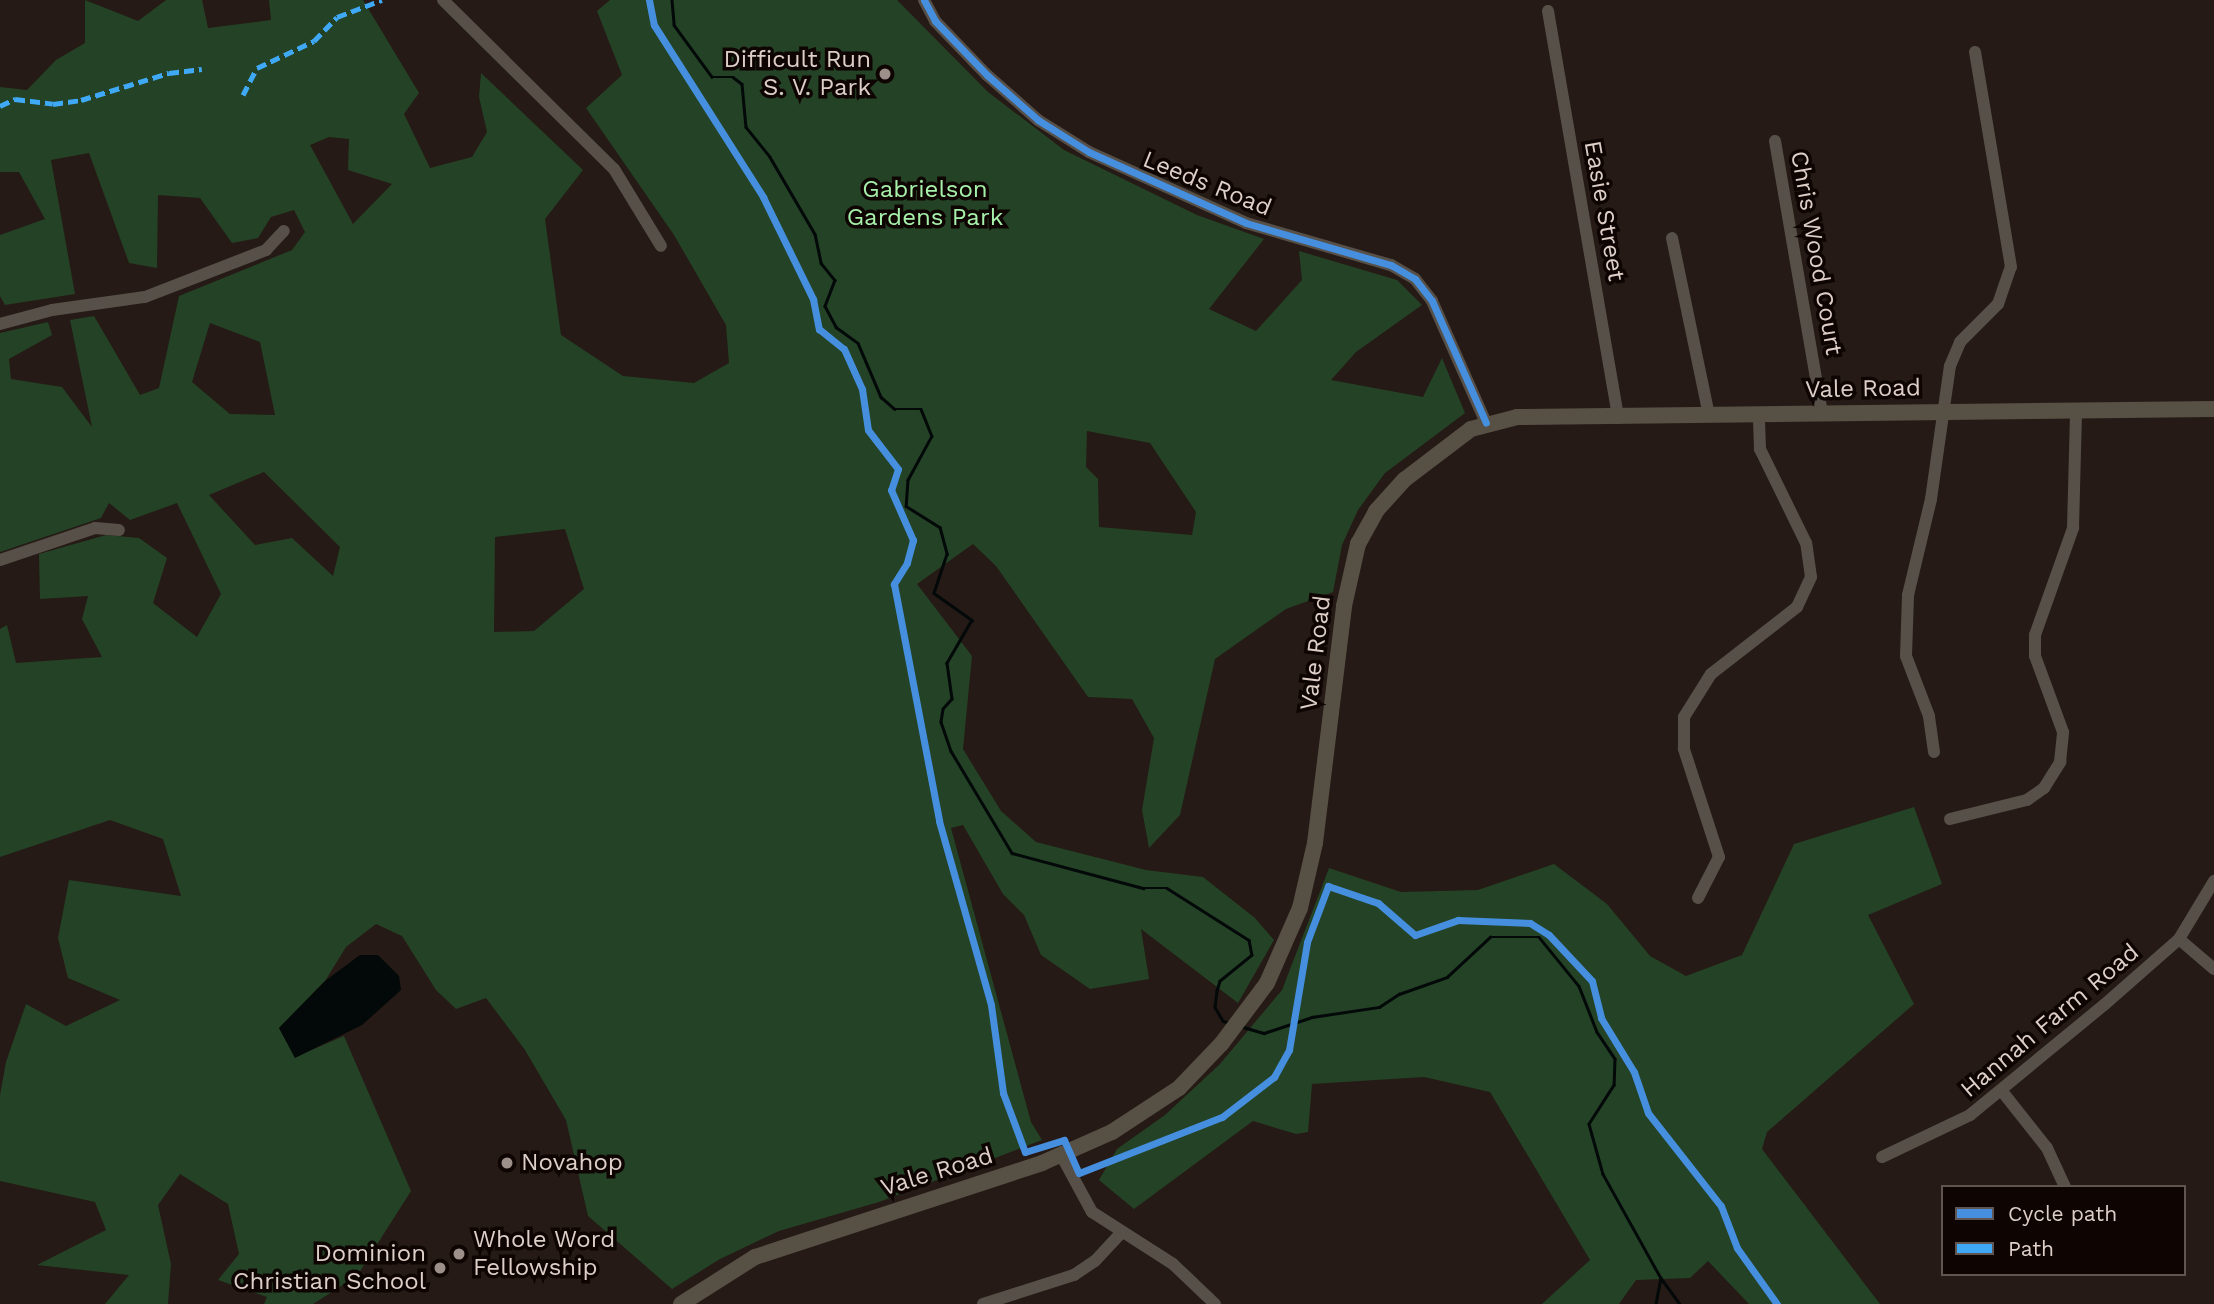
<!DOCTYPE html>
<style>
body{margin:0}
#map{position:relative;width:2214px;height:1304px;overflow:hidden;background:#251a15;font-family:"Work Sans",sans-serif}
div>[style]{position:absolute}
.green>*{inset:0;background:#244225}
.water>*{inset:0;background:#030809}
.stream>*{height:2.5px;margin:-1.25px;padding:0 1.25px;transform-origin:1.25px;border-radius:1.25px;background:#030809}
.minor>*{height:12px;margin:-6px;padding:0 6px;transform-origin:6px;border-radius:6px;background:#565048}
.major>*{height:16px;margin:-8px;padding:0 8px;transform-origin:8px;border-radius:8px;background:#575045}
.quiet>*{height:5px;margin-top:-2.5px;transform-origin:0;background:repeating-linear-gradient(90deg,#3fa9f5 0 10px,transparent 0 15px)}
.cycleway>*{height:7px;margin:-3.5px;padding:0 3.5px;transform-origin:3.5px;border-radius:3.5px;background:#468fdf}
.dots>*{width:19px;height:19px;translate:-50% -50%;box-sizing:border-box;border:4px solid #0e0503;border-radius:50%}
span{translate:-50% -50%;white-space:nowrap;text-align:center;line-height:1.15;-webkit-text-stroke:7px #0e0503;paint-order:stroke}
.poi-label{font-size:24px;color:#ddcec8}
.right{translate:-100% -50%;text-align:right}
.left{translate:0 -50%;text-align:left}
.street-label{font-size:24px;color:#ddcec8}
.park-label{font-size:24px;color:#a6f0aa}
.legend{position:absolute;left:1941px;top:1185px;width:245px;height:91px;box-sizing:border-box;background:#0e0503;border:2px solid #615552;margin:0;padding:9px 12px;list-style:none;font-size:21px;color:#ddcec8}
.legend li{display:flex;align-items:center;gap:14px;height:35px}
.legend b{width:35px;border:2px solid #615552}
</style>
<div id="map">
<div class="green">
<i style="clip-path:polygon(evenodd,85px 0,138px 21px,166px 0,202px 0,208px 28px,271px 20px,269px 0,363px 0,419px 93px,404px 114px,430px 168px,472px 157px,487px 132px,479px 97px,481px 73px,583px 170px,545px 219px,561px 335px,623px 376px,694px 383px,729px 363px,726px 325px,674px 235px,586px 108px,622px 75px,597px 11px,610px 0,897px 0,988px 92px,1064px 150px,1197px 215px,1264px 239px,1209px 309px,1256px 331px,1302px 280px,1299px 251px,1397px 280px,1422px 305px,1356px 352px,1331px 380px,1423px 397px,1442px 358px,1465px 413px,1385px 473px,1358px 510px,1342px 545px,1333px 592px,1286px 609px,1215px 659px,1180px 815px,1149px 848px,1142px 810px,1154px 738px,1132px 699px,1088px 697px,996px 566px,973px 544px,917px 584px,972px 656px,963px 749px,1001px 811px,1036px 842px,1146px 870px,1203px 877px,1255px 918px,1274px 940px,1238px 1003px,1141px 929px,1149px 979px,1090px 989px,1041px 955px,1024px 915px,1003px 894px,963px 825px,951px 828px,1031px 1122px,1042px 1140px,879px 1202px,779px 1231px,720px 1259px,672px 1289px,588px 1216px,566px 1120px,525px 1050px,486px 998px,456px 1009px,436px 990px,402px 936px,376px 924px,346px 947px,325px 981px,279px 1028px,295px 1057px,344px 1036px,411px 1191px,357px 1276px,313px 1304px,264px 1304px,267px 1297px,218px 1280px,239px 1254px,228px 1204px,180px 1174px,158px 1205px,171px 1264px,168px 1304px,105px 1304px,129px 1275px,37px 1265px,106px 1230px,95px 1202px,0 1181px,0 1095px,6px 1062px,26px 1004px,66px 1026px,120px 1000px,68px 978px,58px 938px,69px 880px,181px 896px,163px 839px,110px 820px,0 857px,0 629px,7px 625px,16px 663px,102px 657px,82px 619px,88px 596px,40px 599px,39px 554px,106px 535px,139px 538px,167px 558px,153px 603px,197px 637px,221px 594px,177px 503px,130px 520px,109px 503px,101px 518px,0 552px,0 333px,48px 322px,52px 335px,9px 359px,11px 379px,62px 387px,92px 427px,70px 320px,94px 316px,140px 395px,159px 388px,179px 296px,292px 250px,305px 232px,294px 210px,271px 217px,258px 238px,232px 243px,200px 198px,158px 195px,157px 268px,129px 263px,89px 153px,51px 160px,75px 294px,5px 305px,0 296px,0 235px,45px 219px,19px 172px,0 172px,0 87px,27px 90px,56px 60px,85px 43px,85px 0,329px 137px,349px 139px,348px 170px,392px 184px,353px 224px,310px 145px,329px 137px,85px 0,210px 323px,260px 342px,275px 415px,230px 414px,192px 382px,210px 323px,85px 0,1087px 431px,1150px 443px,1196px 512px,1192px 535px,1099px 527px,1098px 479px,1086px 467px,1087px 431px,85px 0,264px 472px,340px 547px,333px 576px,292px 538px,255px 545px,209px 495px,264px 472px,85px 0,565px 529px,584px 589px,534px 631px,494px 632px,495px 537px,565px 529px)"></i>
<i style="clip-path:polygon(1914px 807px,1942px 884px,1868px 915px,1914px 1004px,1767px 1132px,1762px 1149px,1880px 1304px,1749px 1304px,1708px 1261px,1690px 1278px,1636px 1280px,1619px 1304px,1542px 1304px,1590px 1260px,1490px 1092px,1424px 1077px,1312px 1084px,1308px 1132px,1296px 1134px,1253px 1121px,1134px 1209px,1099px 1180px,1117px 1149px,1165px 1115px,1220px 1064px,1282px 990px,1329px 868px,1401px 892px,1478px 890px,1554px 864px,1607px 904px,1650px 956px,1686px 976px,1742px 955px,1794px 844px)"></i>
</div>
<div class="water">
<i style="clip-path:polygon(360px 955px,378px 955px,399px 976px,401px 990px,362px 1025px,295px 1058px,279px 1028px,325px 981px)"></i>
</div>
<div class="stream">
<i style="left:672px;top:0;width:25px;rotate:85deg"></i>
<i style="left:674px;top:25px;width:64px;rotate:53.8deg"></i>
<i style="left:712px;top:77px;width:21px"></i>
<i style="left:733px;top:77px;width:11px;rotate:38deg"></i>
<i style="left:742px;top:84px;width:43px;rotate:84.7deg"></i>
<i style="left:746px;top:127px;width:38px;rotate:51deg"></i>
<i style="left:770px;top:157px;width:89px;rotate:59.7deg"></i>
<i style="left:815px;top:234px;width:30px;rotate:78deg"></i>
<i style="left:821px;top:263px;width:22px;rotate:51deg"></i>
<i style="left:835px;top:280px;width:28px;rotate:111deg"></i>
<i style="left:825px;top:306px;width:24px;rotate:62deg"></i>
<i style="left:836px;top:327px;width:27px;rotate:36deg"></i>
<i style="left:858px;top:343px;width:59px;rotate:66.9deg"></i>
<i style="left:881px;top:397px;width:18px;rotate:41deg"></i>
<i style="left:895px;top:409px;width:26px"></i>
<i style="left:921px;top:409px;width:29px;rotate:68deg"></i>
<i style="left:932px;top:436px;width:50px;rotate:118.6deg"></i>
<i style="left:908px;top:480px;width:26px;rotate:94deg"></i>
<i style="left:906px;top:506px;width:40px;rotate:32deg"></i>
<i style="left:940px;top:527px;width:28px;rotate:75deg"></i>
<i style="left:947px;top:554px;width:41px;rotate:108.4deg"></i>
<i style="left:934px;top:593px;width:47px;rotate:35.4deg"></i>
<i style="left:972px;top:620px;width:50px;rotate:120.2deg"></i>
<i style="left:947px;top:663px;width:36px;rotate:82deg"></i>
<i style="left:952px;top:699px;width:13px;rotate:132deg"></i>
<i style="left:943px;top:709px;width:13px;rotate:99deg"></i>
<i style="left:941px;top:722px;width:31px;rotate:71deg"></i>
<i style="left:951px;top:751px;width:119px;rotate:59.1deg"></i>
<i style="left:1012px;top:853px;width:136px;rotate:15deg"></i>
<i style="left:1143px;top:888px;width:24px"></i>
<i style="left:1167px;top:888px;width:97px;rotate:32.4deg"></i>
<i style="left:1249px;top:940px;width:15px;rotate:79deg"></i>
<i style="left:1252px;top:955px;width:41px;rotate:140.9deg"></i>
<i style="left:1220px;top:981px;width:10px;rotate:107deg"></i>
<i style="left:1217px;top:991px;width:16px;rotate:97deg"></i>
<i style="left:1215px;top:1007px;width:16px;rotate:60deg"></i>
<i style="left:1223px;top:1021px;width:7px;rotate:16deg"></i>
<i style="left:1243px;top:1027px;width:22px;rotate:16deg"></i>
<i style="left:1264px;top:1033px;width:51px;rotate:-18.4deg"></i>
<i style="left:1312px;top:1017px;width:68px;rotate:-8.5deg"></i>
<i style="left:1379px;top:1007px;width:24px;rotate:-33deg"></i>
<i style="left:1399px;top:994px;width:51px;rotate:-19.5deg"></i>
<i style="left:1447px;top:977px;width:59px;rotate:-42.9deg"></i>
<i style="left:1490px;top:937px;width:49px"></i>
<i style="left:1539px;top:937px;width:63px;rotate:50.8deg"></i>
<i style="left:1579px;top:986px;width:49px;rotate:68.6deg"></i>
<i style="left:1597px;top:1032px;width:32px;rotate:56deg"></i>
<i style="left:1615px;top:1059px;width:26px;rotate:92deg"></i>
<i style="left:1614px;top:1085px;width:46px;rotate:122.7deg"></i>
<i style="left:1589px;top:1124px;width:52px;rotate:74.4deg"></i>
<i style="left:1603px;top:1174px;width:119px;rotate:60.9deg"></i>
<i style="left:1661px;top:1278px;width:26px;rotate:101deg"></i>
<i style="left:1661px;top:1278px;width:32px;rotate:54deg"></i>
</div>
<div class="minor">
<i style="left:443px;top:0;width:240px;rotate:44.7deg"></i>
<i style="left:614px;top:169px;width:90px;rotate:58.6deg"></i>
<i style="left:924px;top:0;width:24px;rotate:62deg"></i>
<i style="left:935px;top:21px;width:75px;rotate:46.1deg"></i>
<i style="left:987px;top:75px;width:68px;rotate:41.4deg"></i>
<i style="left:1038px;top:120px;width:60px;rotate:32.1deg"></i>
<i style="left:1089px;top:152px;width:172px;rotate:24.3deg"></i>
<i style="left:1246px;top:223px;width:151px;rotate:16.2deg"></i>
<i style="left:1391px;top:265px;width:28px;rotate:30deg"></i>
<i style="left:1415px;top:279px;width:28px;rotate:52deg"></i>
<i style="left:1432px;top:301px;width:133px;rotate:66.1deg"></i>
<i style="left:1548px;top:11px;width:413px;rotate:80.2deg"></i>
<i style="left:1775px;top:141px;width:276px;rotate:80.2deg"></i>
<i style="left:1672px;top:238px;width:181px;rotate:78.2deg"></i>
<i style="left:0;top:324px;width:54px;rotate:-15.1deg"></i>
<i style="left:52px;top:310px;width:94px;rotate:-8deg"></i>
<i style="left:145px;top:297px;width:130px;rotate:-21.2deg"></i>
<i style="left:266px;top:250px;width:26px;rotate:-47deg"></i>
<i style="left:0;top:560px;width:100px;rotate:-18.6deg"></i>
<i style="left:95px;top:528px;width:24px;rotate:5deg"></i>
<i style="left:1934px;top:752px;width:36px;rotate:-98deg"></i>
<i style="left:1929px;top:716px;width:64px;rotate:-111deg"></i>
<i style="left:1906px;top:656px;width:61px;rotate:-88.1deg"></i>
<i style="left:1908px;top:595px;width:99px;rotate:-76.5deg"></i>
<i style="left:1931px;top:499px;width:134px;rotate:-81.9deg"></i>
<i style="left:1950px;top:366px;width:26px;rotate:-67deg"></i>
<i style="left:1960px;top:342px;width:54px;rotate:-45deg"></i>
<i style="left:1998px;top:304px;width:39px;rotate:-71deg"></i>
<i style="left:2011px;top:267px;width:218px;rotate:-99.5deg"></i>
<i style="left:1950px;top:819px;width:79px;rotate:-13.9deg"></i>
<i style="left:2027px;top:800px;width:21px;rotate:-35deg"></i>
<i style="left:2044px;top:788px;width:31px;rotate:-58deg"></i>
<i style="left:2060px;top:762px;width:30px;rotate:-84deg"></i>
<i style="left:2063px;top:732px;width:81px;rotate:-110.2deg"></i>
<i style="left:2035px;top:656px;width:21px;rotate:-90deg"></i>
<i style="left:2035px;top:635px;width:114px;rotate:-70.4deg"></i>
<i style="left:2073px;top:528px;width:117px;rotate:-88.5deg"></i>
<i style="left:1698px;top:898px;width:46px;rotate:-62.9deg"></i>
<i style="left:1719px;top:857px;width:114px;rotate:-108deg"></i>
<i style="left:1684px;top:749px;width:32px;rotate:-90deg"></i>
<i style="left:1684px;top:717px;width:51px;rotate:-57.9deg"></i>
<i style="left:1711px;top:674px;width:109px;rotate:-37.9deg"></i>
<i style="left:1797px;top:607px;width:33px;rotate:-65deg"></i>
<i style="left:1811px;top:577px;width:34px;rotate:-98deg"></i>
<i style="left:1806px;top:543px;width:105px;rotate:-116.1deg"></i>
<i style="left:1760px;top:449px;width:35px;rotate:-92deg"></i>
<i style="left:2179px;top:939px;width:46px;rotate:40.6deg"></i>
<i style="left:2001px;top:1090px;width:74px;rotate:51.6deg"></i>
<i style="left:2047px;top:1148px;width:43px;rotate:65.2deg"></i>
<i style="left:1061px;top:1155px;width:65px;rotate:61.5deg"></i>
<i style="left:1092px;top:1212px;width:96px;rotate:32.7deg"></i>
<i style="left:1173px;top:1264px;width:58px;rotate:43.6deg"></i>
<i style="left:1882px;top:1157px;width:98px;rotate:-25.5deg"></i>
<i style="left:1970px;top:1115px;width:173px;rotate:-39.4deg"></i>
<i style="left:2104px;top:1005px;width:100px;rotate:-41.3deg"></i>
<i style="left:2179px;top:939px;width:68px;rotate:-58.9deg"></i>
<i style="left:983px;top:1304px;width:96px;rotate:-17.7deg"></i>
<i style="left:1074px;top:1275px;width:25px;rotate:-34deg"></i>
<i style="left:1095px;top:1261px;width:37px;rotate:-47deg"></i>
</div>
<div class="major">
<i style="left:681px;top:1304px;width:88px;rotate:-32.4deg"></i>
<i style="left:755px;top:1257px;width:302px;rotate:-18.1deg"></i>
<i style="left:1042px;top:1163px;width:77px;rotate:-23.9deg"></i>
<i style="left:1112px;top:1132px;width:80px;rotate:-33.3deg"></i>
<i style="left:1179px;top:1088px;width:62px;rotate:-46.3deg"></i>
<i style="left:1222px;top:1043px;width:75px;rotate:-53.1deg"></i>
<i style="left:1267px;top:983px;width:82px;rotate:-66.3deg"></i>
<i style="left:1300px;top:908px;width:67px;rotate:-77deg"></i>
<i style="left:1315px;top:843px;width:239px;rotate:-83deg"></i>
<i style="left:1344px;top:606px;width:64px;rotate:-77.3deg"></i>
<i style="left:1358px;top:544px;width:38px;rotate:-61deg"></i>
<i style="left:1376px;top:511px;width:42px;rotate:-47.9deg"></i>
<i style="left:1404px;top:480px;width:84px;rotate:-37.3deg"></i>
<i style="left:1471px;top:429px;width:48px;rotate:-14.6deg"></i>
<i style="left:1517px;top:417px;width:697px;rotate:-0.66deg"></i>
</div>
<div class="quiet">
<i style="left:243px;top:95px;width:30px;rotate:-63deg"></i>
<i style="left:257px;top:68px;width:63px;rotate:-25.3deg"></i>
<i style="left:314px;top:41px;width:33px;rotate:-46deg"></i>
<i style="left:337px;top:17px;width:48px;rotate:-20.7deg"></i>
<i style="left:0;top:106px;width:17px;rotate:-25deg"></i>
<i style="left:15px;top:99px;width:38px;rotate:7deg"></i>
<i style="left:53px;top:104px;width:28px;rotate:-8deg"></i>
<i style="left:81px;top:100px;width:92px;rotate:-17.1deg"></i>
<i style="left:169px;top:73px;width:33px;rotate:-7deg"></i>
</div>
<div class="cycleway">
<i style="left:649px;top:0;width:25px;rotate:79deg"></i>
<i style="left:654px;top:25px;width:204px;rotate:57.6deg"></i>
<i style="left:763px;top:197px;width:114px;rotate:63.9deg"></i>
<i style="left:813px;top:299px;width:31px;rotate:79deg"></i>
<i style="left:819px;top:329px;width:32px;rotate:39deg"></i>
<i style="left:844px;top:349px;width:44px;rotate:65.8deg"></i>
<i style="left:862px;top:389px;width:41px;rotate:81.7deg"></i>
<i style="left:868px;top:430px;width:49px;rotate:52.4deg"></i>
<i style="left:898px;top:469px;width:22px;rotate:108deg"></i>
<i style="left:891px;top:490px;width:55px;rotate:66.3deg"></i>
<i style="left:913px;top:540px;width:24px;rotate:105deg"></i>
<i style="left:907px;top:563px;width:25px;rotate:122deg"></i>
<i style="left:894px;top:584px;width:241px;rotate:79.2deg"></i>
<i style="left:939px;top:821px;width:191px;rotate:74.2deg"></i>
<i style="left:991px;top:1005px;width:89px;rotate:82.2deg"></i>
<i style="left:1003px;top:1093px;width:63px;rotate:69.6deg"></i>
<i style="left:1025px;top:1152px;width:41px;rotate:-17.1deg"></i>
<i style="left:1064px;top:1140px;width:36px;rotate:66deg"></i>
<i style="left:1079px;top:1173px;width:154px;rotate:-21.4deg"></i>
<i style="left:1222px;top:1117px;width:66px;rotate:-37.6deg"></i>
<i style="left:1274px;top:1077px;width:31px;rotate:-61deg"></i>
<i style="left:1289px;top:1050px;width:109px;rotate:-80.5deg"></i>
<i style="left:1307px;top:942px;width:60px;rotate:-69.4deg"></i>
<i style="left:1328px;top:886px;width:53px;rotate:18.8deg"></i>
<i style="left:1378px;top:903px;width:49px;rotate:40.9deg"></i>
<i style="left:1415px;top:935px;width:46px;rotate:-19.2deg"></i>
<i style="left:1458px;top:920px;width:72px;rotate:2.4deg"></i>
<i style="left:1530px;top:923px;width:22px;rotate:32deg"></i>
<i style="left:1549px;top:935px;width:63px;rotate:46.9deg"></i>
<i style="left:1592px;top:981px;width:38px;rotate:76deg"></i>
<i style="left:1601px;top:1018px;width:63px;rotate:58.6deg"></i>
<i style="left:1634px;top:1072px;width:43px;rotate:71.1deg"></i>
<i style="left:1648px;top:1113px;width:118px;rotate:51.9deg"></i>
<i style="left:1721px;top:1206px;width:45px;rotate:69.1deg"></i>
<i style="left:1737px;top:1248px;width:69px;rotate:54.5deg"></i>
<i style="left:924px;top:0;width:24px;rotate:62deg"></i>
<i style="left:935px;top:21px;width:75px;rotate:46.1deg"></i>
<i style="left:987px;top:75px;width:68px;rotate:41.4deg"></i>
<i style="left:1038px;top:120px;width:60px;rotate:32.1deg"></i>
<i style="left:1089px;top:152px;width:172px;rotate:24.3deg"></i>
<i style="left:1246px;top:223px;width:151px;rotate:16.2deg"></i>
<i style="left:1391px;top:265px;width:28px;rotate:30deg"></i>
<i style="left:1415px;top:279px;width:28px;rotate:52deg"></i>
<i style="left:1432px;top:301px;width:133px;rotate:66.1deg"></i>
</div>
<div class="dots">
<i style="left:885px;top:74px;background:#9d8f89"></i>
<i style="left:507px;top:1163px;background:#9d8f89"></i>
<i style="left:459px;top:1254px;background:#9d8f89"></i>
<i style="left:440px;top:1268px;background:#9d8f89"></i>
</div>
<div class="poi-label">
<span class="right" style="left:871px;top:74px">Difficult Run<br>S. V. Park</span>
<span class="left" style="left:521px;top:1163px">Novahop</span>
<span class="left" style="left:473px;top:1254px">Whole Word<br>Fellowship</span>
<span class="right" style="left:426px;top:1268px">Dominion<br>Christian School</span>
</div>
<div class="street-label">
<span style="left:1207px;top:184px;rotate:22deg">Leeds Road</span>
<span style="left:1604px;top:211px;rotate:80deg">Easie Street</span>
<span style="left:1816px;top:253px;rotate:80deg">Chris Wood Court</span>
<span style="left:1863px;top:389px;rotate:-1deg">Vale Road</span>
<span style="left:1316px;top:653px;rotate:-83deg">Vale Road</span>
<span style="left:2050px;top:1021px;rotate:-40deg">Hannah Farm Road</span>
<span style="left:937px;top:1172px;rotate:-17deg">Vale Road</span>
</div>
<div class="park-label">
<span style="left:925px;top:204px">Gabrielson<br>Gardens Park</span>
</div>
<ul class="legend">
<li><b style="height:9px;background:#468fdf"></b>Cycle path</li>
<li><b style="height:9px;background:#3fa9f5"></b>Path</li>
</ul>
</div>
